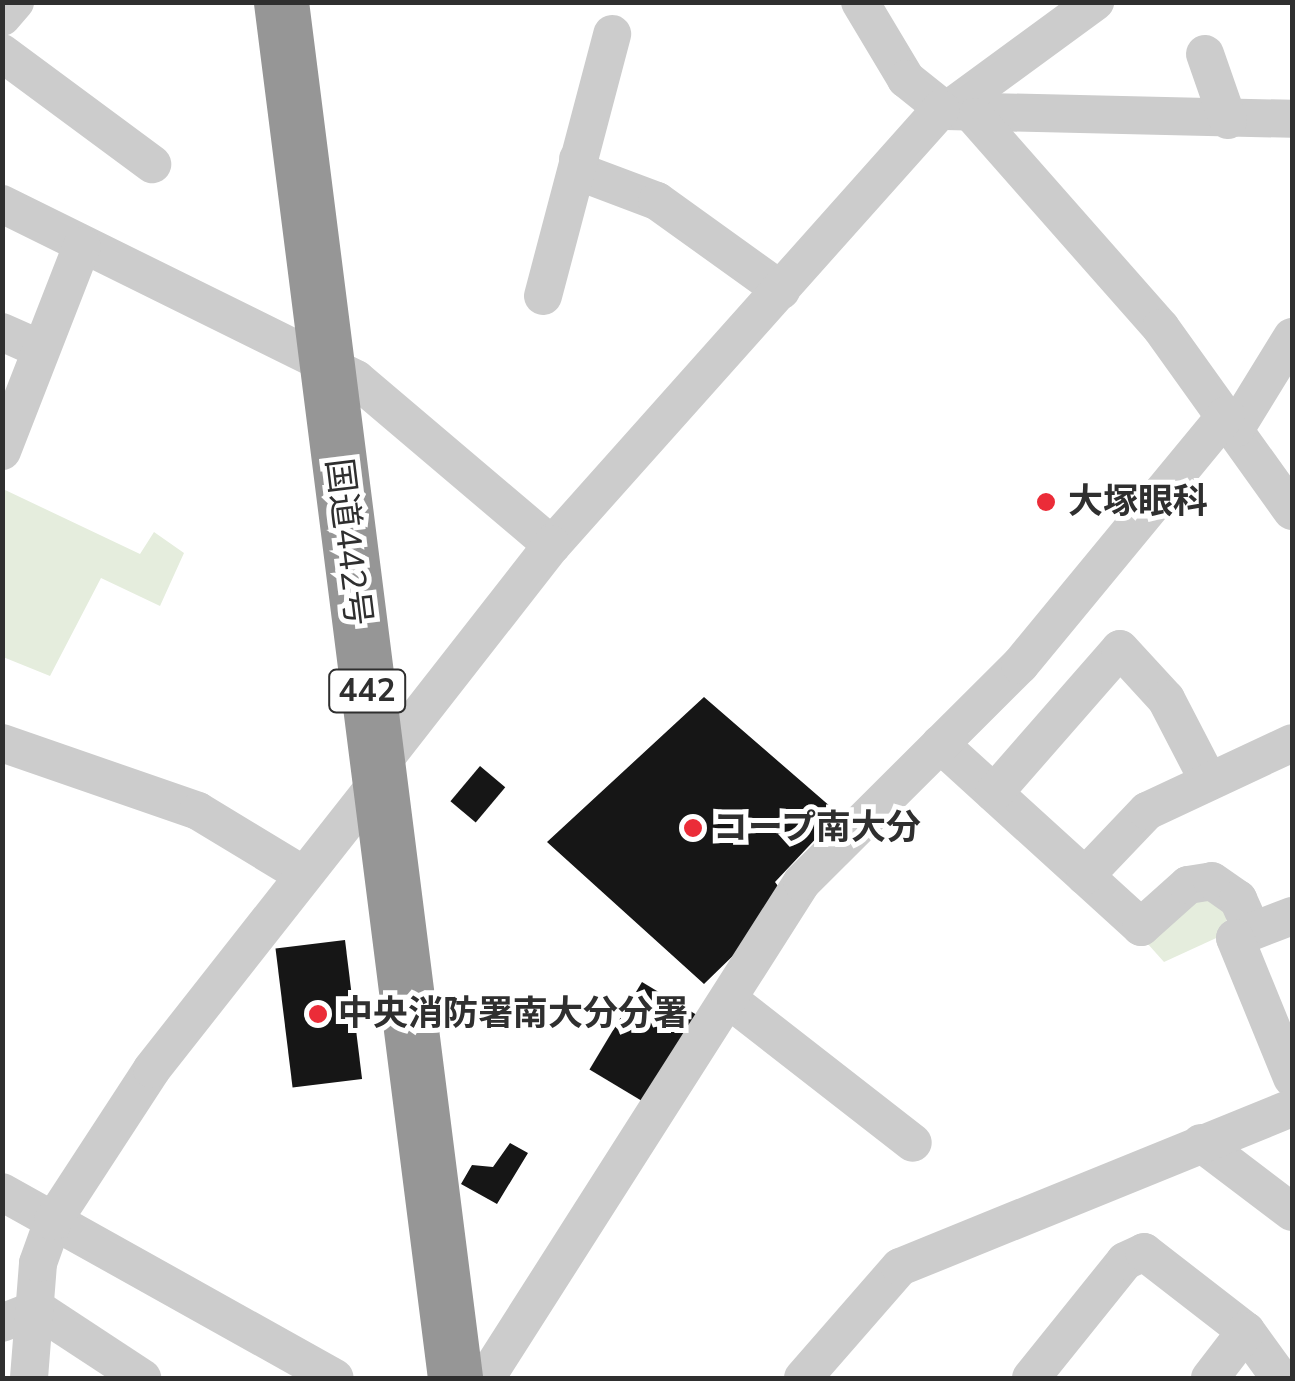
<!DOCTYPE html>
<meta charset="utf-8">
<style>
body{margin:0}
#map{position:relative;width:1295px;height:1381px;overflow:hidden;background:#fff;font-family:"Nunito Sans","Noto Sans JP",sans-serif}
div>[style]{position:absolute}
.green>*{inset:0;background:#e5eddd}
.building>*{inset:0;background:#161616;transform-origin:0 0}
.minor>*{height:38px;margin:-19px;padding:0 19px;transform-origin:19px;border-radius:19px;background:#ccc}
.highway>*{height:55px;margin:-27.5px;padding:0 27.5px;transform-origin:27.5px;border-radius:27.5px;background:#969696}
.dots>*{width:28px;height:28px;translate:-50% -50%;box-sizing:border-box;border:5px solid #fff;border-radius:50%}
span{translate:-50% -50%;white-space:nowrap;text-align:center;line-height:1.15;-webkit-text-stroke:10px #fff;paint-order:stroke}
.shield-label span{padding:2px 8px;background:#fff;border:2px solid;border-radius:8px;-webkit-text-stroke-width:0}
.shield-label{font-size:32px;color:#2f2f2f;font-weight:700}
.poi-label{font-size:35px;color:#2f2f2f;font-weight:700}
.left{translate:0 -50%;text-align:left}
.street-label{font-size:35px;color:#2f2f2f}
.frame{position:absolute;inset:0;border:5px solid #2f2f2f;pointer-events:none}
</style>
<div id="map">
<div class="green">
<i style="clip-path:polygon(3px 489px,140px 554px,154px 532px,184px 553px,160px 606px,101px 578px,50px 676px,3px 657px)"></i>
<i style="clip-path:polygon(1200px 892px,1228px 908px,1225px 934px,1164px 962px,1147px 943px)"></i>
</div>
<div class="building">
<i style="clip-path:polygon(704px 697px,839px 814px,775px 882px,789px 901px,704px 984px,547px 842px)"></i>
<i style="left:480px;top:766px;width:33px;height:46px;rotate:40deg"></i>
<i style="left:345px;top:940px;width:140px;height:70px;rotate:83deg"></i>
<i style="left:642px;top:982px;width:71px;height:102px;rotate:31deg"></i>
<i style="clip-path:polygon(510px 1143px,528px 1153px,497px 1204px,461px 1184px,472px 1165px,493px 1167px)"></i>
</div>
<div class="minor">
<i style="left:860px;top:2px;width:90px;rotate:59.1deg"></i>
<i style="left:906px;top:79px;width:51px;rotate:38.7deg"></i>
<i style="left:946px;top:111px;width:346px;rotate:1.3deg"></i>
<i style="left:2px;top:17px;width:20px;rotate:-49deg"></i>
<i style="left:2px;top:53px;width:187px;rotate:36.5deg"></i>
<i style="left:1205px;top:54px;width:70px;rotate:70.8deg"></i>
<i style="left:946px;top:111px;width:185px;rotate:-36.2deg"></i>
<i style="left:975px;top:117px;width:281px;rotate:48.6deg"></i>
<i style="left:1161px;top:328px;width:225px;rotate:54.4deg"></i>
<i style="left:578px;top:159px;width:17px;rotate:65deg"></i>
<i style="left:585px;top:174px;width:77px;rotate:20.6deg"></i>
<i style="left:657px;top:201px;width:153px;rotate:35.7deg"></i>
<i style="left:2px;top:204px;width:395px;rotate:26.3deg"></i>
<i style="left:356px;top:379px;width:257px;rotate:40.3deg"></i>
<i style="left:552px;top:545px;width:584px;rotate:-48.26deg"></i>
<i style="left:543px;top:296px;width:271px;rotate:-75.2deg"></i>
<i style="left:2px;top:332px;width:42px;rotate:24.1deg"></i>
<i style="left:1236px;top:428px;width:107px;rotate:-58.4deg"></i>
<i style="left:2px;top:451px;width:220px;rotate:-68.7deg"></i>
<i style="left:2px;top:743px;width:207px;rotate:19.1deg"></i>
<i style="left:198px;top:811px;width:122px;rotate:31.2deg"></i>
<i style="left:940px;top:744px;width:272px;rotate:42.3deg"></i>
<i style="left:1141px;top:927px;width:63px;rotate:-41.8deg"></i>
<i style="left:1188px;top:885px;width:24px;rotate:-9deg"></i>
<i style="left:1212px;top:881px;width:32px;rotate:35deg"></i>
<i style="left:1238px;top:899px;width:35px;rotate:66deg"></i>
<i style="left:376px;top:770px;width:286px;rotate:-52deg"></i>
<i style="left:994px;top:793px;width:191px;rotate:-48.8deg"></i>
<i style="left:1120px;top:649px;width:68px;rotate:47.4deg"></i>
<i style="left:1166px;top:699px;width:93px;rotate:62.6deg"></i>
<i style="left:1085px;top:876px;width:90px;rotate:-46.4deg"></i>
<i style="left:1147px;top:811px;width:160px;rotate:-25.1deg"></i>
<i style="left:1292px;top:916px;width:61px;rotate:158.9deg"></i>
<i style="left:1235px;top:938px;width:151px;rotate:67.8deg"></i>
<i style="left:732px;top:1002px;width:229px;rotate:37.9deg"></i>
<i style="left:1201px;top:1143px;width:114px;rotate:37.2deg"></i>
<i style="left:2px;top:1192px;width:381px;rotate:29.2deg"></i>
<i style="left:2px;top:1323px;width:38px;rotate:-22deg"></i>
<i style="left:37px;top:1309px;width:126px;rotate:33.3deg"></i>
<i style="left:29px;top:1378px;width:115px;rotate:-85.5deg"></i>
<i style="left:38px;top:1263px;width:45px;rotate:-70.3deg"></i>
<i style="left:53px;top:1221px;width:181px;rotate:-56.9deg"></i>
<i style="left:152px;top:1069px;width:365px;rotate:-51.8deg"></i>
<i style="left:486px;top:1378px;width:588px;rotate:-57.5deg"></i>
<i style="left:802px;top:882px;width:308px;rotate:-44.9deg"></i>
<i style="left:1020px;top:665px;width:324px;rotate:-50.5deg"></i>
<i style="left:803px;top:1378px;width:147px;rotate:-48.9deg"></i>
<i style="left:900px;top:1267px;width:423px;rotate:-22.1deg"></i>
<i style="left:1031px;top:1378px;width:150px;rotate:-51.2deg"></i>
<i style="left:1125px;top:1261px;width:21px;rotate:-25deg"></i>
<i style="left:1144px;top:1252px;width:129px;rotate:37.8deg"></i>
<i style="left:1246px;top:1331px;width:58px;rotate:54.1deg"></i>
<i style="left:1210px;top:1378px;width:59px;rotate:-52.5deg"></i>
</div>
<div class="highway">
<i style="left:281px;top:2px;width:1387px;rotate:82.79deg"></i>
</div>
<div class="dots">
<i style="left:1046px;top:502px;background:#eb2c38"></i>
<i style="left:693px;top:828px;background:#eb2c38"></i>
<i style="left:318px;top:1014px;background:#eb2c38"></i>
</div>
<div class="shield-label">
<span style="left:367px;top:691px">442</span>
</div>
<div class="poi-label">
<span class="left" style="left:1068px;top:502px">大塚眼科</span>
<span class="left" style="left:713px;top:828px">コープ南大分</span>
<span class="left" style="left:338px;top:1014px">中央消防署南大分分署</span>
</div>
<div class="street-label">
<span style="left:348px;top:542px;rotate:83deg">国道442号</span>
</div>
<div class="frame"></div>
</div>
